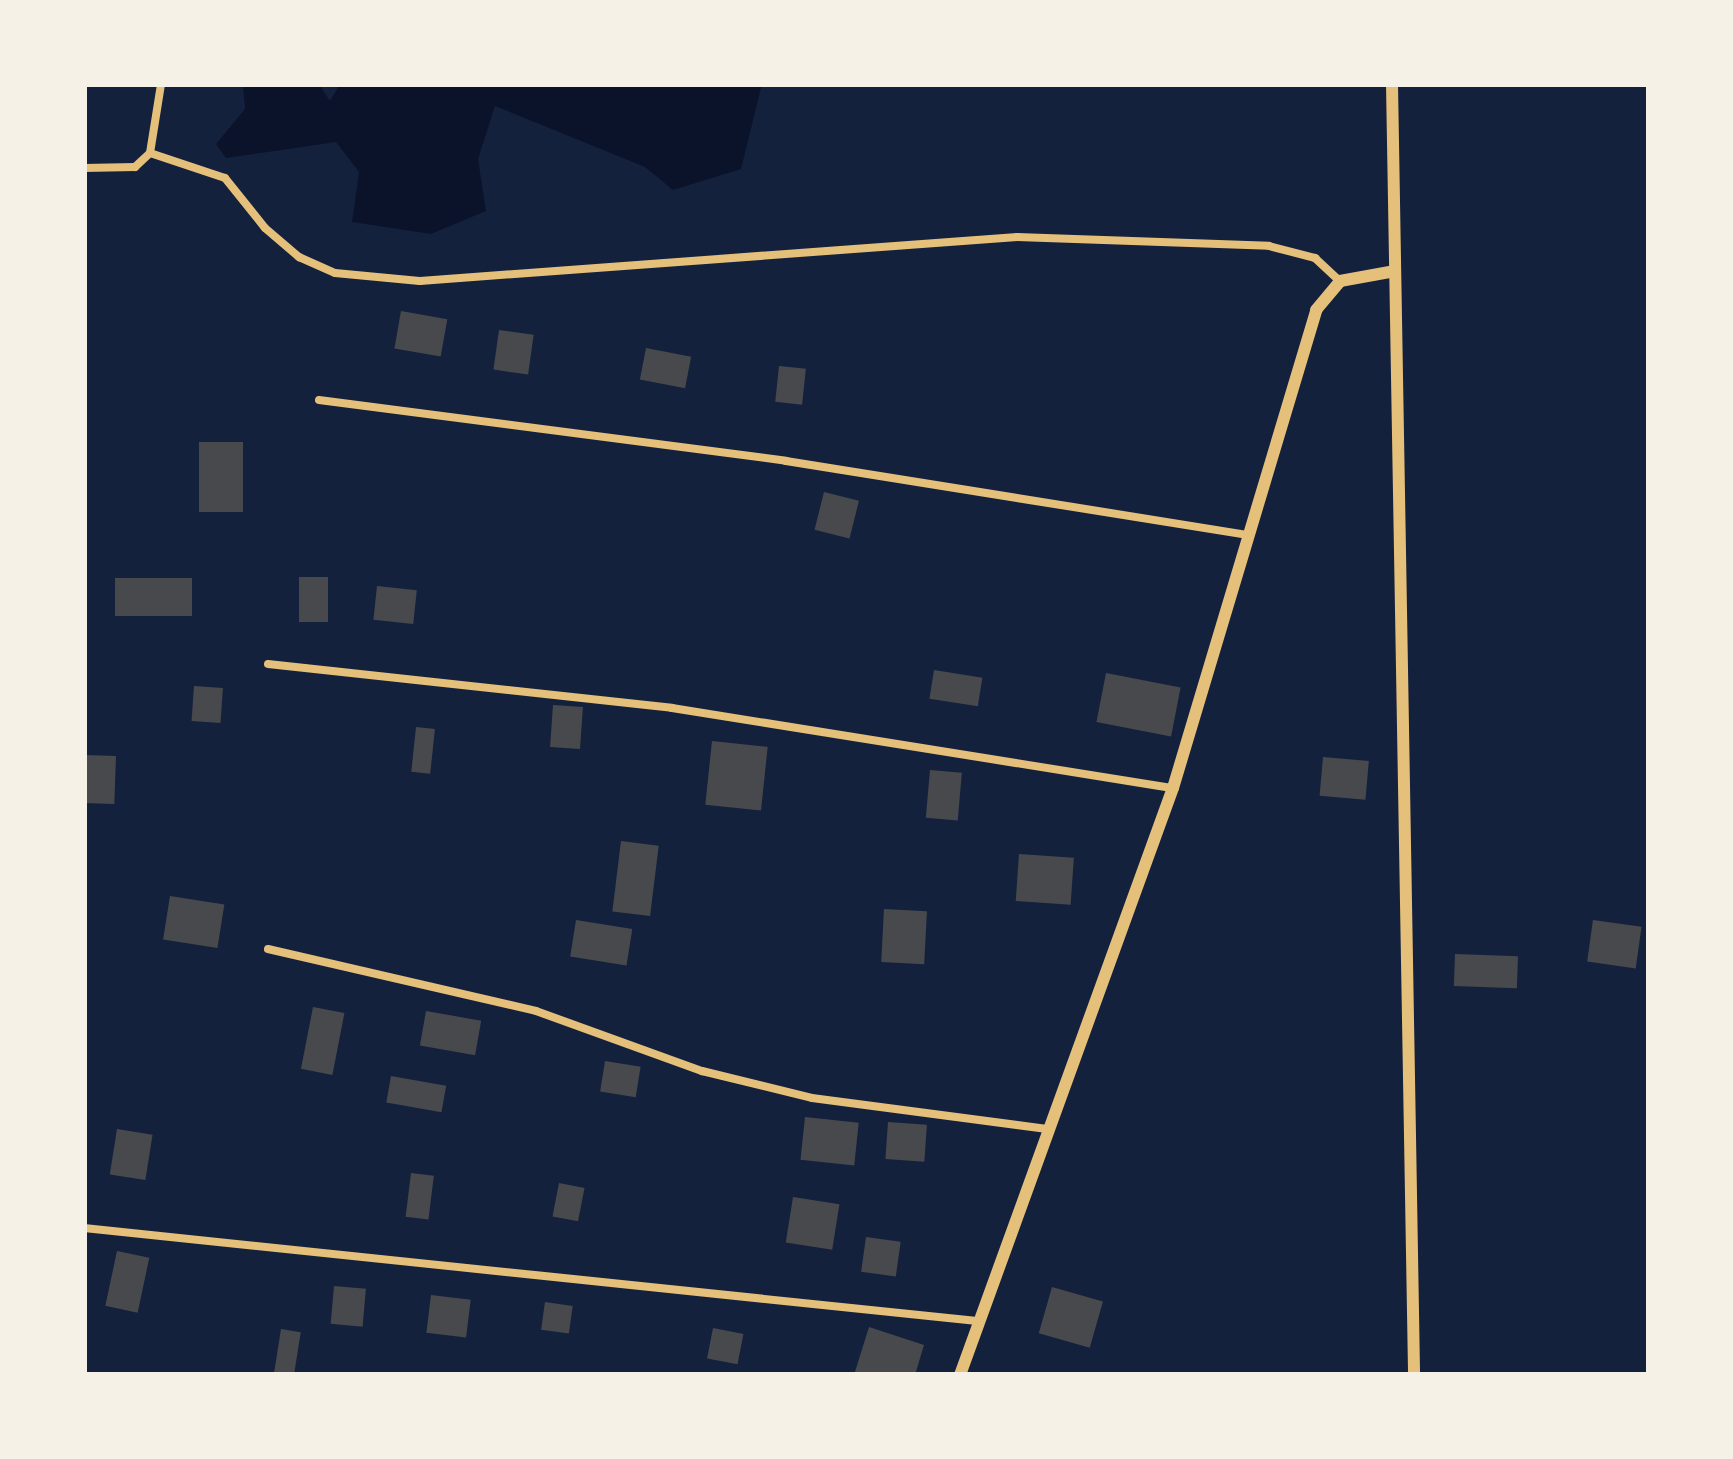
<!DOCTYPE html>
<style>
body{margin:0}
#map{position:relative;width:1733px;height:1459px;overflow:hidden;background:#14213d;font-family:Commissioner,sans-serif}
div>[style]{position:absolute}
.water>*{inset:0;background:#0b132b}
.building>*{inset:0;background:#48494c;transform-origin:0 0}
.service>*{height:8px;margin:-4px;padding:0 4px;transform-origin:4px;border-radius:4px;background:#e5c07b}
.minor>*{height:12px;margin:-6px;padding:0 6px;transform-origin:6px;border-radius:6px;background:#e5c07b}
span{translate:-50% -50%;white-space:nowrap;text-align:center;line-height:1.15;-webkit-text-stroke:10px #f6f1e7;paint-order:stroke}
.frame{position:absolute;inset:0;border:87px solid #f6f1e7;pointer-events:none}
</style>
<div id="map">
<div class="water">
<i style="clip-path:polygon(243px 84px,319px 84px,330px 101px,340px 84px,762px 84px,741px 169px,673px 190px,645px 167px,495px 106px,478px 159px,486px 211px,431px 234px,352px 222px,359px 172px,336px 142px,226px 158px,216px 144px,245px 109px)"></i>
</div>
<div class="building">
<i style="left:401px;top:311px;width:47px;height:38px;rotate:10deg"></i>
<i style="left:499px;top:330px;width:35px;height:40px;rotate:8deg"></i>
<i style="left:646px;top:348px;width:46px;height:32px;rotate:11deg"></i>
<i style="left:779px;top:366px;width:27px;height:36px;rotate:6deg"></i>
<i style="left:243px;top:442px;width:70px;height:44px;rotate:90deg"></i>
<i style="left:824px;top:492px;width:36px;height:39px;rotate:14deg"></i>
<i style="left:299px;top:577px;width:29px;height:45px"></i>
<i style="left:192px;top:578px;width:38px;height:77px;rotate:90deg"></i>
<i style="left:377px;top:586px;width:40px;height:34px;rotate:6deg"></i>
<i style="left:934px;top:670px;width:49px;height:29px;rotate:9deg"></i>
<i style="left:1106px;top:673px;width:76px;height:50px;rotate:11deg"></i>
<i style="left:194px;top:686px;width:29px;height:35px;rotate:4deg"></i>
<i style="left:553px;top:705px;width:30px;height:42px;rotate:4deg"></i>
<i style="left:416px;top:727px;width:19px;height:45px;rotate:6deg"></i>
<i style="left:712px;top:741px;width:56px;height:64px;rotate:6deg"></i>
<i style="left:84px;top:755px;width:32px;height:48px;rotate:2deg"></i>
<i style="left:1323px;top:757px;width:46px;height:39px;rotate:5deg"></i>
<i style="left:930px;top:770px;width:32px;height:48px;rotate:5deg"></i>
<i style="left:621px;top:841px;width:38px;height:71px;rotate:7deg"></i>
<i style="left:1019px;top:854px;width:55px;height:47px;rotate:4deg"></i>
<i style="left:170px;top:896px;width:55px;height:44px;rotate:9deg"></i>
<i style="left:884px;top:909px;width:43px;height:53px;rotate:3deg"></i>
<i style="left:576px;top:920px;width:57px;height:37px;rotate:9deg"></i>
<i style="left:1593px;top:920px;width:49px;height:42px;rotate:8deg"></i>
<i style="left:1455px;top:954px;width:63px;height:32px;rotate:2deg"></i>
<i style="left:313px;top:1007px;width:32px;height:63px;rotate:11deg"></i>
<i style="left:426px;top:1011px;width:56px;height:35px;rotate:10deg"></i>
<i style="left:605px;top:1061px;width:36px;height:31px;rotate:9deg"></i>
<i style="left:391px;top:1076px;width:56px;height:27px;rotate:10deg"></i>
<i style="left:805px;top:1117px;width:54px;height:43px;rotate:6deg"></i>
<i style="left:888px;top:1122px;width:39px;height:37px;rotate:4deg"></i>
<i style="left:117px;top:1129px;width:36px;height:46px;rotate:9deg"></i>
<i style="left:411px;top:1173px;width:23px;height:44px;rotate:7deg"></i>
<i style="left:559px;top:1183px;width:26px;height:34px;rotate:11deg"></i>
<i style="left:793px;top:1197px;width:47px;height:46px;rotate:9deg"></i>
<i style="left:866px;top:1237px;width:35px;height:35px;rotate:8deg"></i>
<i style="left:117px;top:1251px;width:33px;height:56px;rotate:12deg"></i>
<i style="left:334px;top:1286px;width:32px;height:38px;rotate:5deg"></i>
<i style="left:1052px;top:1287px;width:53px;height:48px;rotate:16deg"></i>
<i style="left:431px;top:1295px;width:40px;height:38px;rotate:7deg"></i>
<i style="left:545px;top:1302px;width:28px;height:28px;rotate:8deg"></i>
<i style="clip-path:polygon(869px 1327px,924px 1345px,915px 1375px,854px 1375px)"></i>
<i style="left:713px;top:1328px;width:31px;height:31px;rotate:11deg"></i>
<i style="left:281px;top:1329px;width:20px;height:47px;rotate:9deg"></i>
</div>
<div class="service">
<i style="left:150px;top:153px;width:79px;rotate:18.4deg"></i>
<i style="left:225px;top:178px;width:64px;rotate:51.3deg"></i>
<i style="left:265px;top:228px;width:45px;rotate:40.5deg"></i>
<i style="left:299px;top:257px;width:39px;rotate:24deg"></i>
<i style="left:335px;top:273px;width:85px;rotate:5.4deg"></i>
<i style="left:420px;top:281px;width:599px;rotate:-4.22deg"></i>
<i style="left:1017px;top:237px;width:252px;rotate:2deg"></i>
<i style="left:1269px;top:246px;width:48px;rotate:14.6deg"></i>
<i style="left:1315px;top:258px;width:33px;rotate:43deg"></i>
<i style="left:84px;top:168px;width:51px;rotate:-1.1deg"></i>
<i style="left:135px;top:167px;width:21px;rotate:-43deg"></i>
<i style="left:150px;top:153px;width:70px;rotate:-80.9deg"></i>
<i style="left:319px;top:400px;width:471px;rotate:7.4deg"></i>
<i style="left:786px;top:461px;width:470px;rotate:9.1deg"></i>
<i style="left:268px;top:664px;width:406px;rotate:6.2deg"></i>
<i style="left:672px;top:708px;width:506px;rotate:9.09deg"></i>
<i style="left:268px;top:949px;width:275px;rotate:13deg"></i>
<i style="left:536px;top:1011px;width:177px;rotate:19.9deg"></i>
<i style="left:702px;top:1071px;width:113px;rotate:13.8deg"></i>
<i style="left:812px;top:1098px;width:239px;rotate:7.5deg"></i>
<i style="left:84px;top:1228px;width:898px;rotate:5.95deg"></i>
</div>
<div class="minor">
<i style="left:1392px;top:84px;width:1291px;rotate:89.02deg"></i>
<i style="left:960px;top:1375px;width:624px;rotate:-70.06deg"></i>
<i style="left:1173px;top:788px;width:499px;rotate:-73.3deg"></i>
<i style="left:1316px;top:310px;width:38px;rotate:-50deg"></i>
<i style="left:1340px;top:281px;width:56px;rotate:-10.3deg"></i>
</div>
<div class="frame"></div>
</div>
